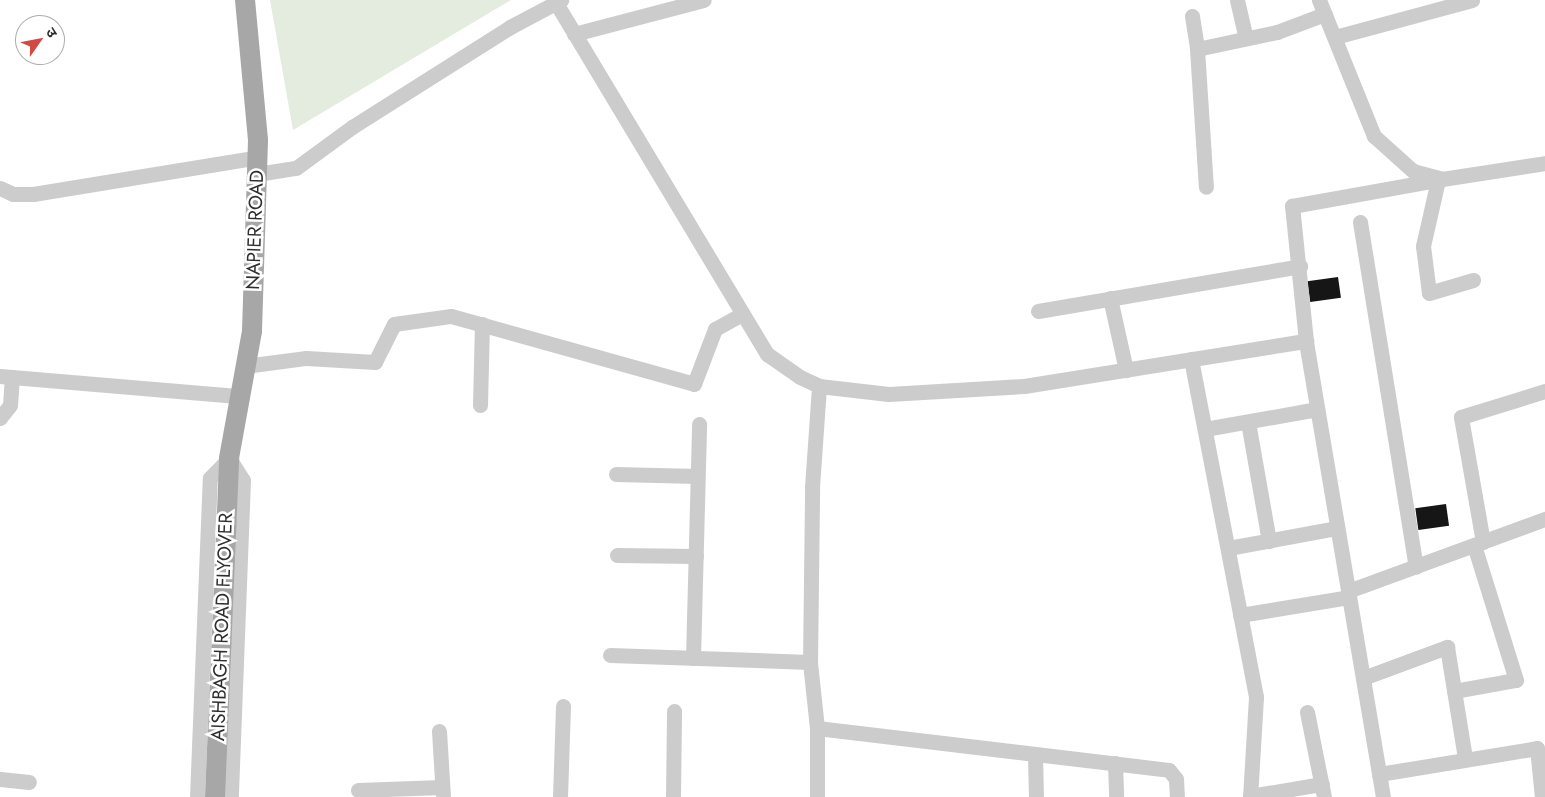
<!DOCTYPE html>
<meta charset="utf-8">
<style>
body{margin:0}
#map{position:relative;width:1545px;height:797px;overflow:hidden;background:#fff;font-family:Jost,"Noto Sans Devanagari",sans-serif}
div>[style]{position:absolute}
.green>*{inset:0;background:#e4ebdf}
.building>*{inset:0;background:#161616;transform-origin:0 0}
.minor>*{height:15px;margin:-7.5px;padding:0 7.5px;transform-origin:7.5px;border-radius:7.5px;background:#ccc}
.major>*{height:20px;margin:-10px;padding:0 10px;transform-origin:10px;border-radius:10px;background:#a7a7a7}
span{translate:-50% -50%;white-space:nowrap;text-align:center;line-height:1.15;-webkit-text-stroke:5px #fff;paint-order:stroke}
.street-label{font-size:19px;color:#2f2f2f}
.north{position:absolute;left:15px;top:15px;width:50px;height:50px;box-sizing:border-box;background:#fff;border:1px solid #acacac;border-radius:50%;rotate:57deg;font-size:14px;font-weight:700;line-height:20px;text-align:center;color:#2f2f2f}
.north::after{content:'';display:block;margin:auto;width:18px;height:22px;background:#d44844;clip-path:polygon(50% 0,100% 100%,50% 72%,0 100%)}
</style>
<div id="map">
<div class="green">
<i style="clip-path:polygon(270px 0,511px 0,293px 130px)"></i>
</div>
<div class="building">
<i style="left:1338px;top:277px;width:21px;height:31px;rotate:82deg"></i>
<i style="left:1446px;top:504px;width:22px;height:31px;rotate:82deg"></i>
</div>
<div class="minor">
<i style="left:1237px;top:0;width:39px;rotate:77deg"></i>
<i style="left:1319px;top:0;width:147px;rotate:68deg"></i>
<i style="left:1374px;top:136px;width:52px;rotate:41.9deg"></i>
<i style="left:1413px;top:171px;width:30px;rotate:15deg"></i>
<i style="left:1442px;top:179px;width:104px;rotate:-8.8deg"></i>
<i style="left:556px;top:3px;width:410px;rotate:59deg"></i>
<i style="left:767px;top:354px;width:40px;rotate:34.9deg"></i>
<i style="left:800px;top:377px;width:21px;rotate:25deg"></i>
<i style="left:819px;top:386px;width:70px;rotate:6.5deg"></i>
<i style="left:889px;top:394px;width:135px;rotate:-3.4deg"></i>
<i style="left:1024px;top:386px;width:286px;rotate:-9.1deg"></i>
<i style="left:1192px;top:16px;width:33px;rotate:81deg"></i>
<i style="left:1197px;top:49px;width:138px;rotate:86.3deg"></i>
<i style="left:574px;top:34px;width:134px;rotate:-14.7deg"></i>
<i style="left:1335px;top:37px;width:142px;rotate:-15.1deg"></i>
<i style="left:1197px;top:49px;width:82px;rotate:-12deg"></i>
<i style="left:1277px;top:32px;width:51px;rotate:-20.6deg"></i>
<i style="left:257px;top:174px;width:39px;rotate:-9deg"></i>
<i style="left:296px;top:168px;width:69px;rotate:-36.2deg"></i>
<i style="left:352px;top:127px;width:187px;rotate:-32.3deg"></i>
<i style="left:510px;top:27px;width:58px;rotate:-27.9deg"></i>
<i style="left:1438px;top:180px;width:68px;rotate:102.8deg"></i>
<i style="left:1423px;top:246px;width:47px;rotate:82.7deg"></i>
<i style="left:1429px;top:293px;width:46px;rotate:-16.5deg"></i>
<i style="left:0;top:188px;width:14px;rotate:25deg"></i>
<i style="left:13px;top:194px;width:20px"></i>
<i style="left:33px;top:194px;width:228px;rotate:-9.3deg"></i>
<i style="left:1360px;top:222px;width:349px;rotate:80.8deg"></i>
<i style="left:1110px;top:298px;width:74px;rotate:77.5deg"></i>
<i style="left:1038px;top:311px;width:266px;rotate:-9.7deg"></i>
<i style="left:1191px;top:359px;width:344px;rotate:79.1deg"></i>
<i style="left:1256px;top:697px;width:100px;rotate:93.4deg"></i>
<i style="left:245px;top:366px;width:62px;rotate:-7.5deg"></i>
<i style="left:306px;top:358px;width:69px;rotate:3.3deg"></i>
<i style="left:375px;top:362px;width:42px;rotate:-63.4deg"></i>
<i style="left:394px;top:324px;width:58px;rotate:-8deg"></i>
<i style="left:451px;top:316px;width:252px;rotate:15.6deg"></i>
<i style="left:694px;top:384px;width:59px;rotate:-69.1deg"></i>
<i style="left:715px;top:329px;width:31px;rotate:-29deg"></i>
<i style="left:0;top:376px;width:241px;rotate:4.8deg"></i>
<i style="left:480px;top:405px;width:81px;rotate:-88.6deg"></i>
<i style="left:0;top:418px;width:16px;rotate:-52deg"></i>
<i style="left:10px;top:405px;width:28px;rotate:-86deg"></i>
<i style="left:1248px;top:422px;width:121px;rotate:80deg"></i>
<i style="left:1205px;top:429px;width:114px;rotate:-10.1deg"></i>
<i style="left:616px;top:474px;width:81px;rotate:1.4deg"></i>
<i style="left:1483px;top:542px;width:127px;rotate:-100deg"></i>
<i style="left:1461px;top:417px;width:88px;rotate:-17.2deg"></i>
<i style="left:1228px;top:548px;width:111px;rotate:-10.4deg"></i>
<i style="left:617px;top:555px;width:79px;rotate:0.7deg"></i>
<i style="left:1348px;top:591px;width:210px;rotate:-20.1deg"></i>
<i style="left:1240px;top:615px;width:110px;rotate:-9.4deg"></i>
<i style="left:610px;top:655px;width:200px;rotate:2deg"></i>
<i style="left:693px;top:658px;width:234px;rotate:-88.5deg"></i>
<i style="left:1363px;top:678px;width:90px;rotate:-20.3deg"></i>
<i style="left:1447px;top:647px;width:112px;rotate:80.8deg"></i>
<i style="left:1454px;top:691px;width:63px;rotate:-10.1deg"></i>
<i style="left:1516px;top:680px;width:141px;rotate:-107.3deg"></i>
<i style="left:1307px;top:712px;width:87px;rotate:78.7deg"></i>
<i style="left:817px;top:728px;width:354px;rotate:6.8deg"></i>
<i style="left:1169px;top:770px;width:11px;rotate:52deg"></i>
<i style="left:1176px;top:779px;width:18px;rotate:87deg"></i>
<i style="left:439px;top:731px;width:66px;rotate:86.5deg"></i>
<i style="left:1035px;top:754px;width:43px;rotate:88.7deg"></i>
<i style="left:1115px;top:763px;width:34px;rotate:88deg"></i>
<i style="left:1379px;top:774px;width:160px;rotate:-9.3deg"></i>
<i style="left:1537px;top:748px;width:49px;rotate:84.2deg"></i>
<i style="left:0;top:779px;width:29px;rotate:6deg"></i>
<i style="left:358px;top:790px;width:84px;rotate:-2deg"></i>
<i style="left:1250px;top:796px;width:73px;rotate:-9.5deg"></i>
<i style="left:197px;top:797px;width:319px;rotate:-87.7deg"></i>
<i style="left:210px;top:478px;width:28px;rotate:-46deg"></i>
<i style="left:229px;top:458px;width:26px;rotate:58deg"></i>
<i style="left:243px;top:480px;width:317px;rotate:92.2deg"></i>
<i style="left:560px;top:797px;width:91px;rotate:-88.1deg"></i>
<i style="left:673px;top:797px;width:86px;rotate:-89.3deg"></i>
<i style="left:817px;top:797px;width:69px;rotate:-90deg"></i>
<i style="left:817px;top:728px;width:66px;rotate:-96.1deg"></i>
<i style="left:810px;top:662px;width:175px;rotate:-89.3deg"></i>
<i style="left:812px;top:487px;width:101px;rotate:-86deg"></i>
<i style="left:1383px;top:797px;width:462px;rotate:-99.6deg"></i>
<i style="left:1306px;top:341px;width:136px;rotate:-95.9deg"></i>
<i style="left:1292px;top:206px;width:152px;rotate:-10.2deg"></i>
</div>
<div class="major">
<i style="left:215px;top:797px;width:339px;rotate:-87.6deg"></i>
<i style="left:229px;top:458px;width:129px;rotate:-79.7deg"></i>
<i style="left:252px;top:331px;width:191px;rotate:-88.2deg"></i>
<i style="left:258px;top:140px;width:141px;rotate:-95.3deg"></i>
</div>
<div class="street-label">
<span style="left:255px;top:230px;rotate:-88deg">NAPIER ROAD</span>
<span style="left:222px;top:627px;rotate:-88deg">AISHBAGH ROAD FLYOVER</span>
</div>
<div class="north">उ</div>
</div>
